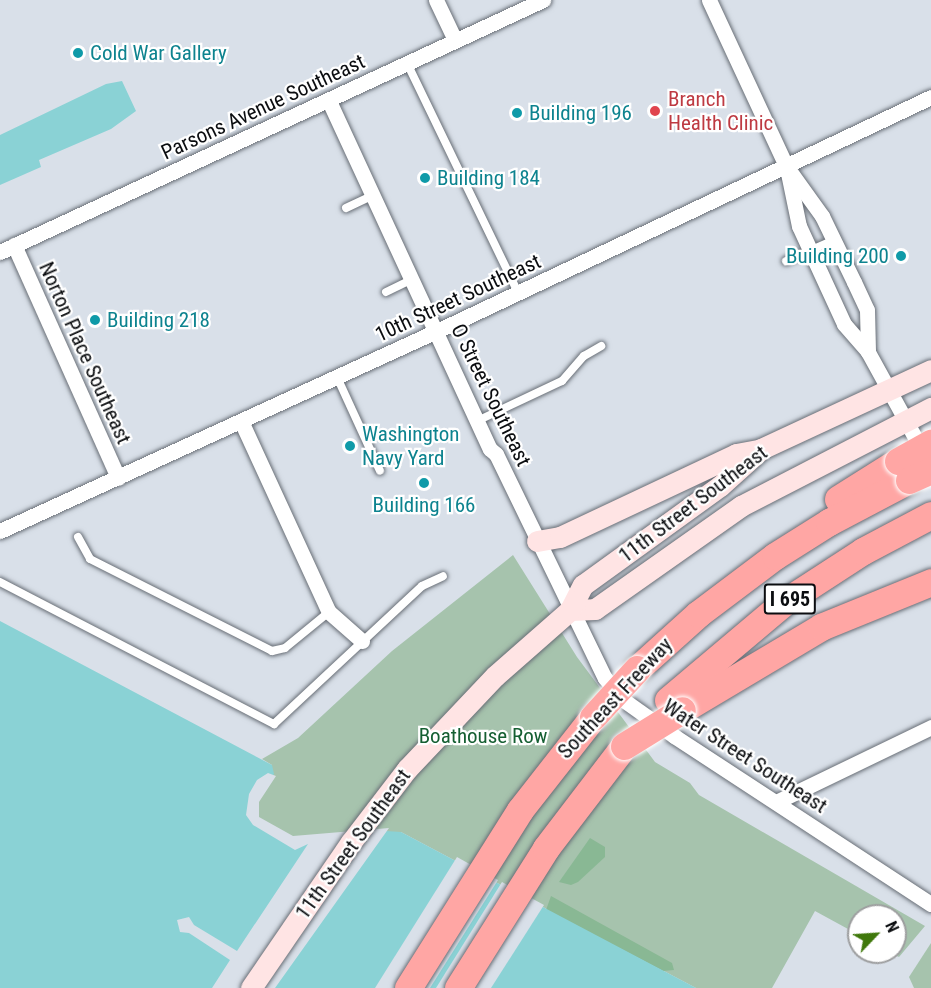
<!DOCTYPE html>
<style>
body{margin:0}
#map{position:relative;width:931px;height:988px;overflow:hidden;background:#d9e0e9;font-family:"Roboto Condensed",sans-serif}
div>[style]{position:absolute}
.green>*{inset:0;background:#a6c3ad}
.forest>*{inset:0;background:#89b894}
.water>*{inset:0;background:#8ad2d5}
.pier>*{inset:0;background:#d9e0e9}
.roads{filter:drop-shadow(0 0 2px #686e76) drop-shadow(0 0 2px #686e76)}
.service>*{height:8px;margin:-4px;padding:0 4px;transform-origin:4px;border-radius:4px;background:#fff}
.minor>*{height:15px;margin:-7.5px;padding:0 7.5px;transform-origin:7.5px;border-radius:7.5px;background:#fff}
.secondary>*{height:21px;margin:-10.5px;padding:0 10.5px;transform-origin:10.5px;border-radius:10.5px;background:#ffe4e4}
.motorway>*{height:27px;margin:-13.5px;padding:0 13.5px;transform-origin:13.5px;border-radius:13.5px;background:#ffa6a4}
.bridges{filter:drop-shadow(0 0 2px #fff) drop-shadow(0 0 2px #fff)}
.motorway-bridge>*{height:27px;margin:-13.5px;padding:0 13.5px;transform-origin:13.5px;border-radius:13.5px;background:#ffa6a4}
.dots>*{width:16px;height:16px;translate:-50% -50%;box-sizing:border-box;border:3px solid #fff;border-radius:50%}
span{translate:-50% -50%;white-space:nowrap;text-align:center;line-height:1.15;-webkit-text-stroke:4.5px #fff;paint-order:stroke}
.shield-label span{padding:2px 4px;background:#fff;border:2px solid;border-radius:4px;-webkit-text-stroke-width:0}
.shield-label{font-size:20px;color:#0b0d10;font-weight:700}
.culture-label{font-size:21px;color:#0d838f}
.left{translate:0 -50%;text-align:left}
.right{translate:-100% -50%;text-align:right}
.health-label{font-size:21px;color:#be3a42}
.street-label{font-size:21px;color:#0b0d10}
.park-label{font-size:21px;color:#155f32}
.north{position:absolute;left:847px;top:904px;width:60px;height:60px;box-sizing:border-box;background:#fff;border:2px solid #9d9e9f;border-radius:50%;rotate:65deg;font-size:16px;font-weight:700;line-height:24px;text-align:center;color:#0b0d10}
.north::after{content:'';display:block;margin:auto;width:21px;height:27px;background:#3f780b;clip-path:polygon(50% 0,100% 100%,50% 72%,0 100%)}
</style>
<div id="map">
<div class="green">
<i style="clip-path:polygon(513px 555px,577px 657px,655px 762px,690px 783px,699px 795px,925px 926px,899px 957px,890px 952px,895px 952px,895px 916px,859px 916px,859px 935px,815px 911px,772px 988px,696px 988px,401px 832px,293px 839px,256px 818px,256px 802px,272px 765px,262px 759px,298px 738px,392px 651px)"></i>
<i style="clip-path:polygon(931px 943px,931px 988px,914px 988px,909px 977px)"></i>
</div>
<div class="forest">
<i style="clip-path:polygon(590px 838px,605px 847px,605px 857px,578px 882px,571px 885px,559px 882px)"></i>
<i style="clip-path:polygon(551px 896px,672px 963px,674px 970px,663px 971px,546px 910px)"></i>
</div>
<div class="water">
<i style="clip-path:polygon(122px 81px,136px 111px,111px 129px,39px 160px,41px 167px,0 185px,0 135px,106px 84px)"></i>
<i style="clip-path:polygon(0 621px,272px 765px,274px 774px,256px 802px,256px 818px,292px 839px,371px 830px,401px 832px,696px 988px,0 988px)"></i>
</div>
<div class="pier">
<i style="clip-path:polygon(268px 773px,276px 776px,259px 802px,259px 817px,293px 836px,389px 828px,275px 988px,212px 988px,230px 960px,189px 933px,180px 932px,177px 920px,189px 917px,194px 925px,237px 951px,308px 844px,295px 850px,253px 825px,246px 815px,249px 794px,257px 780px)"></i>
<i style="clip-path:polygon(457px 857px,498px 880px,430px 988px,375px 988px)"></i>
<i style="clip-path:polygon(502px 882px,544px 905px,491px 988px,436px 988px)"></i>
</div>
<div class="roads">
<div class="service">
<i style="left:407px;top:63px;width:255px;rotate:64.2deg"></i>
<i style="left:346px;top:208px;width:29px;rotate:-25deg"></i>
<i style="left:786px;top:261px;width:52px;rotate:-23.6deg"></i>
<i style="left:386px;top:292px;width:28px;rotate:-26deg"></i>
<i style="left:337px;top:377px;width:103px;rotate:65.4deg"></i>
<i style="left:477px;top:421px;width:94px;rotate:-25.2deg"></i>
<i style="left:562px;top:381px;width:33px;rotate:-49deg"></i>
<i style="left:584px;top:356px;width:20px;rotate:-30deg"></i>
<i style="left:78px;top:537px;width:25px;rotate:61deg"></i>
<i style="left:90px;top:559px;width:204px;rotate:26.8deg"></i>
<i style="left:272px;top:651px;width:13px;rotate:-13deg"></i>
<i style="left:285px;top:648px;width:57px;rotate:-39.3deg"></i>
<i style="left:0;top:582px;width:309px;rotate:27.4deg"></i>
<i style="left:274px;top:724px;width:202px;rotate:-43deg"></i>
<i style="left:422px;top:586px;width:23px;rotate:-25deg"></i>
</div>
<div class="minor">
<i style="left:436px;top:0;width:44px;rotate:64.6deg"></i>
<i style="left:709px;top:0;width:183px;rotate:65.1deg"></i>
<i style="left:786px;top:166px;width:62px;rotate:54.2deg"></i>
<i style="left:822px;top:216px;width:73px;rotate:64.1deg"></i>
<i style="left:854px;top:282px;width:31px;rotate:65deg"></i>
<i style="left:867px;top:310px;width:42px;rotate:88.6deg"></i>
<i style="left:329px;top:101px;width:383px;rotate:65.2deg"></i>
<i style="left:490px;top:449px;width:8px;rotate:40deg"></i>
<i style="left:496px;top:454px;width:249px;rotate:64.1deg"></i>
<i style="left:605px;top:678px;width:27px;rotate:51deg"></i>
<i style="left:622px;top:699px;width:64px;rotate:35.4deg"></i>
<i style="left:674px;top:736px;width:307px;rotate:33.2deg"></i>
<i style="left:788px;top:173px;width:54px;rotate:78.3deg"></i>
<i style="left:799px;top:226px;width:108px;rotate:65.3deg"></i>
<i style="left:844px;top:324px;width:37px;rotate:49deg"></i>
<i style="left:868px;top:352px;width:116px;rotate:61.2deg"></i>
<i style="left:14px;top:245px;width:255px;rotate:65.9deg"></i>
<i style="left:0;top:252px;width:599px;rotate:-24.9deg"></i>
<i style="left:241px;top:421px;width:210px;rotate:65.3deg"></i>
<i style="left:329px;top:612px;width:44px;rotate:41.3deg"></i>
<i style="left:0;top:531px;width:502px;rotate:-24.62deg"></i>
<i style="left:456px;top:322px;width:526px;rotate:-25.35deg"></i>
<i style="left:776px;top:802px;width:172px;rotate:-25.8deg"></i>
</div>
<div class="secondary">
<i style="left:537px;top:541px;width:23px;rotate:-10deg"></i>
<i style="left:560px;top:537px;width:195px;rotate:-25.2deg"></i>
<i style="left:736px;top:454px;width:22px;rotate:-10deg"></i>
<i style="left:570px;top:610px;width:25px;rotate:-2deg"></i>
<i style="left:595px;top:609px;width:179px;rotate:-35.2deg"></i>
<i style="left:741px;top:506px;width:214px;rotate:-27.3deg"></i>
<i style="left:251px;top:988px;width:177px;rotate:-55.6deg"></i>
<i style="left:351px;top:842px;width:92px;rotate:-52.5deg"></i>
<i style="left:407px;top:769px;width:128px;rotate:-46.6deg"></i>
<i style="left:495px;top:676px;width:100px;rotate:-41.3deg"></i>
<i style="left:570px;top:610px;width:28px;rotate:-63deg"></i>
<i style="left:583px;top:585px;width:169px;rotate:-35.9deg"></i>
<i style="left:720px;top:486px;width:55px;rotate:-42.1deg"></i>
<i style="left:761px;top:449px;width:187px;rotate:-24.9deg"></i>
</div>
<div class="motorway">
<i style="left:838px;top:499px;width:71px;rotate:-32.3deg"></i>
<i style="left:637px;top:669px;width:82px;rotate:-42deg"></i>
<i style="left:698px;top:614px;width:96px;rotate:-37deg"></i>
<i style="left:775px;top:556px;width:64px;rotate:-32.2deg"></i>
<i style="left:829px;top:522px;width:90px;rotate:-27.7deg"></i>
<i style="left:668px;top:700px;width:150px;rotate:-40.1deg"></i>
<i style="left:783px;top:603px;width:95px;rotate:-33deg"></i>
<i style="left:863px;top:551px;width:77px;rotate:-27.9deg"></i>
<i style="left:682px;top:710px;width:162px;rotate:-30.8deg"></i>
<i style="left:821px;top:627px;width:119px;rotate:-22.2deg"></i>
<i style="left:408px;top:988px;width:210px;rotate:-57.8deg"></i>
<i style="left:520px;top:810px;width:118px;rotate:-51.9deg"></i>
<i style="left:458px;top:988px;width:165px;rotate:-57.8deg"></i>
<i style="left:546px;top:848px;width:128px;rotate:-52.6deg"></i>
</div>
</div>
<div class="bridges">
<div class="motorway-bridge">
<i style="left:898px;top:461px;width:38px;rotate:-29deg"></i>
<i style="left:909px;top:480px;width:24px;rotate:-24deg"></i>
<i style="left:593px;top:717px;width:65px;rotate:-47.5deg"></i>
<i style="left:624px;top:746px;width:68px;rotate:-31.8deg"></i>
</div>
</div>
<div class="dots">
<i style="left:78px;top:53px;background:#0f9aa8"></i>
<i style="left:655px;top:111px;background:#e0444e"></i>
<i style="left:517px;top:113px;background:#0f9aa8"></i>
<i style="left:425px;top:178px;background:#0f9aa8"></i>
<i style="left:901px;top:256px;background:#0f9aa8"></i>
<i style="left:95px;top:320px;background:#0f9aa8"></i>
<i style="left:350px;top:446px;background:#0f9aa8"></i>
<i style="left:424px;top:483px;background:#0f9aa8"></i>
</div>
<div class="shield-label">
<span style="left:790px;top:599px">I 695</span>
</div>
<div class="culture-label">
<span class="left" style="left:90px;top:53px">Cold War Gallery</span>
<span class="left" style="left:529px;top:113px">Building 196</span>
<span class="left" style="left:437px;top:178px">Building 184</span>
<span class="right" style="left:889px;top:256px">Building 200</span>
<span class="left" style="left:107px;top:320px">Building 218</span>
<span class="left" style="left:362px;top:446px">Washington<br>Navy Yard</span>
<span style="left:424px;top:505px">Building 166</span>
</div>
<div class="health-label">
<span class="left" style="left:668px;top:111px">Branch<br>Health Clinic</span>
</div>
<div class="street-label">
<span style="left:263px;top:107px;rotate:-25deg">Parsons Avenue Southeast</span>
<span style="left:458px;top:298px;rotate:-25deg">10th Street Southeast</span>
<span style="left:85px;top:353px;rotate:66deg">Norton Place Southeast</span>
<span style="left:491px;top:395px;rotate:64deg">O Street Southeast</span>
<span style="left:693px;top:504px;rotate:-37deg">11th Street Southeast</span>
<span style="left:615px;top:698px;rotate:-47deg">Southeast Freeway</span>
<span style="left:745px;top:756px;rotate:33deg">Water Street Southeast</span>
<span style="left:353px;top:844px;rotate:-54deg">11th Street Southeast</span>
</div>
<div class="park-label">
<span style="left:483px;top:736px">Boathouse Row</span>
</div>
<div class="north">N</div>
</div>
